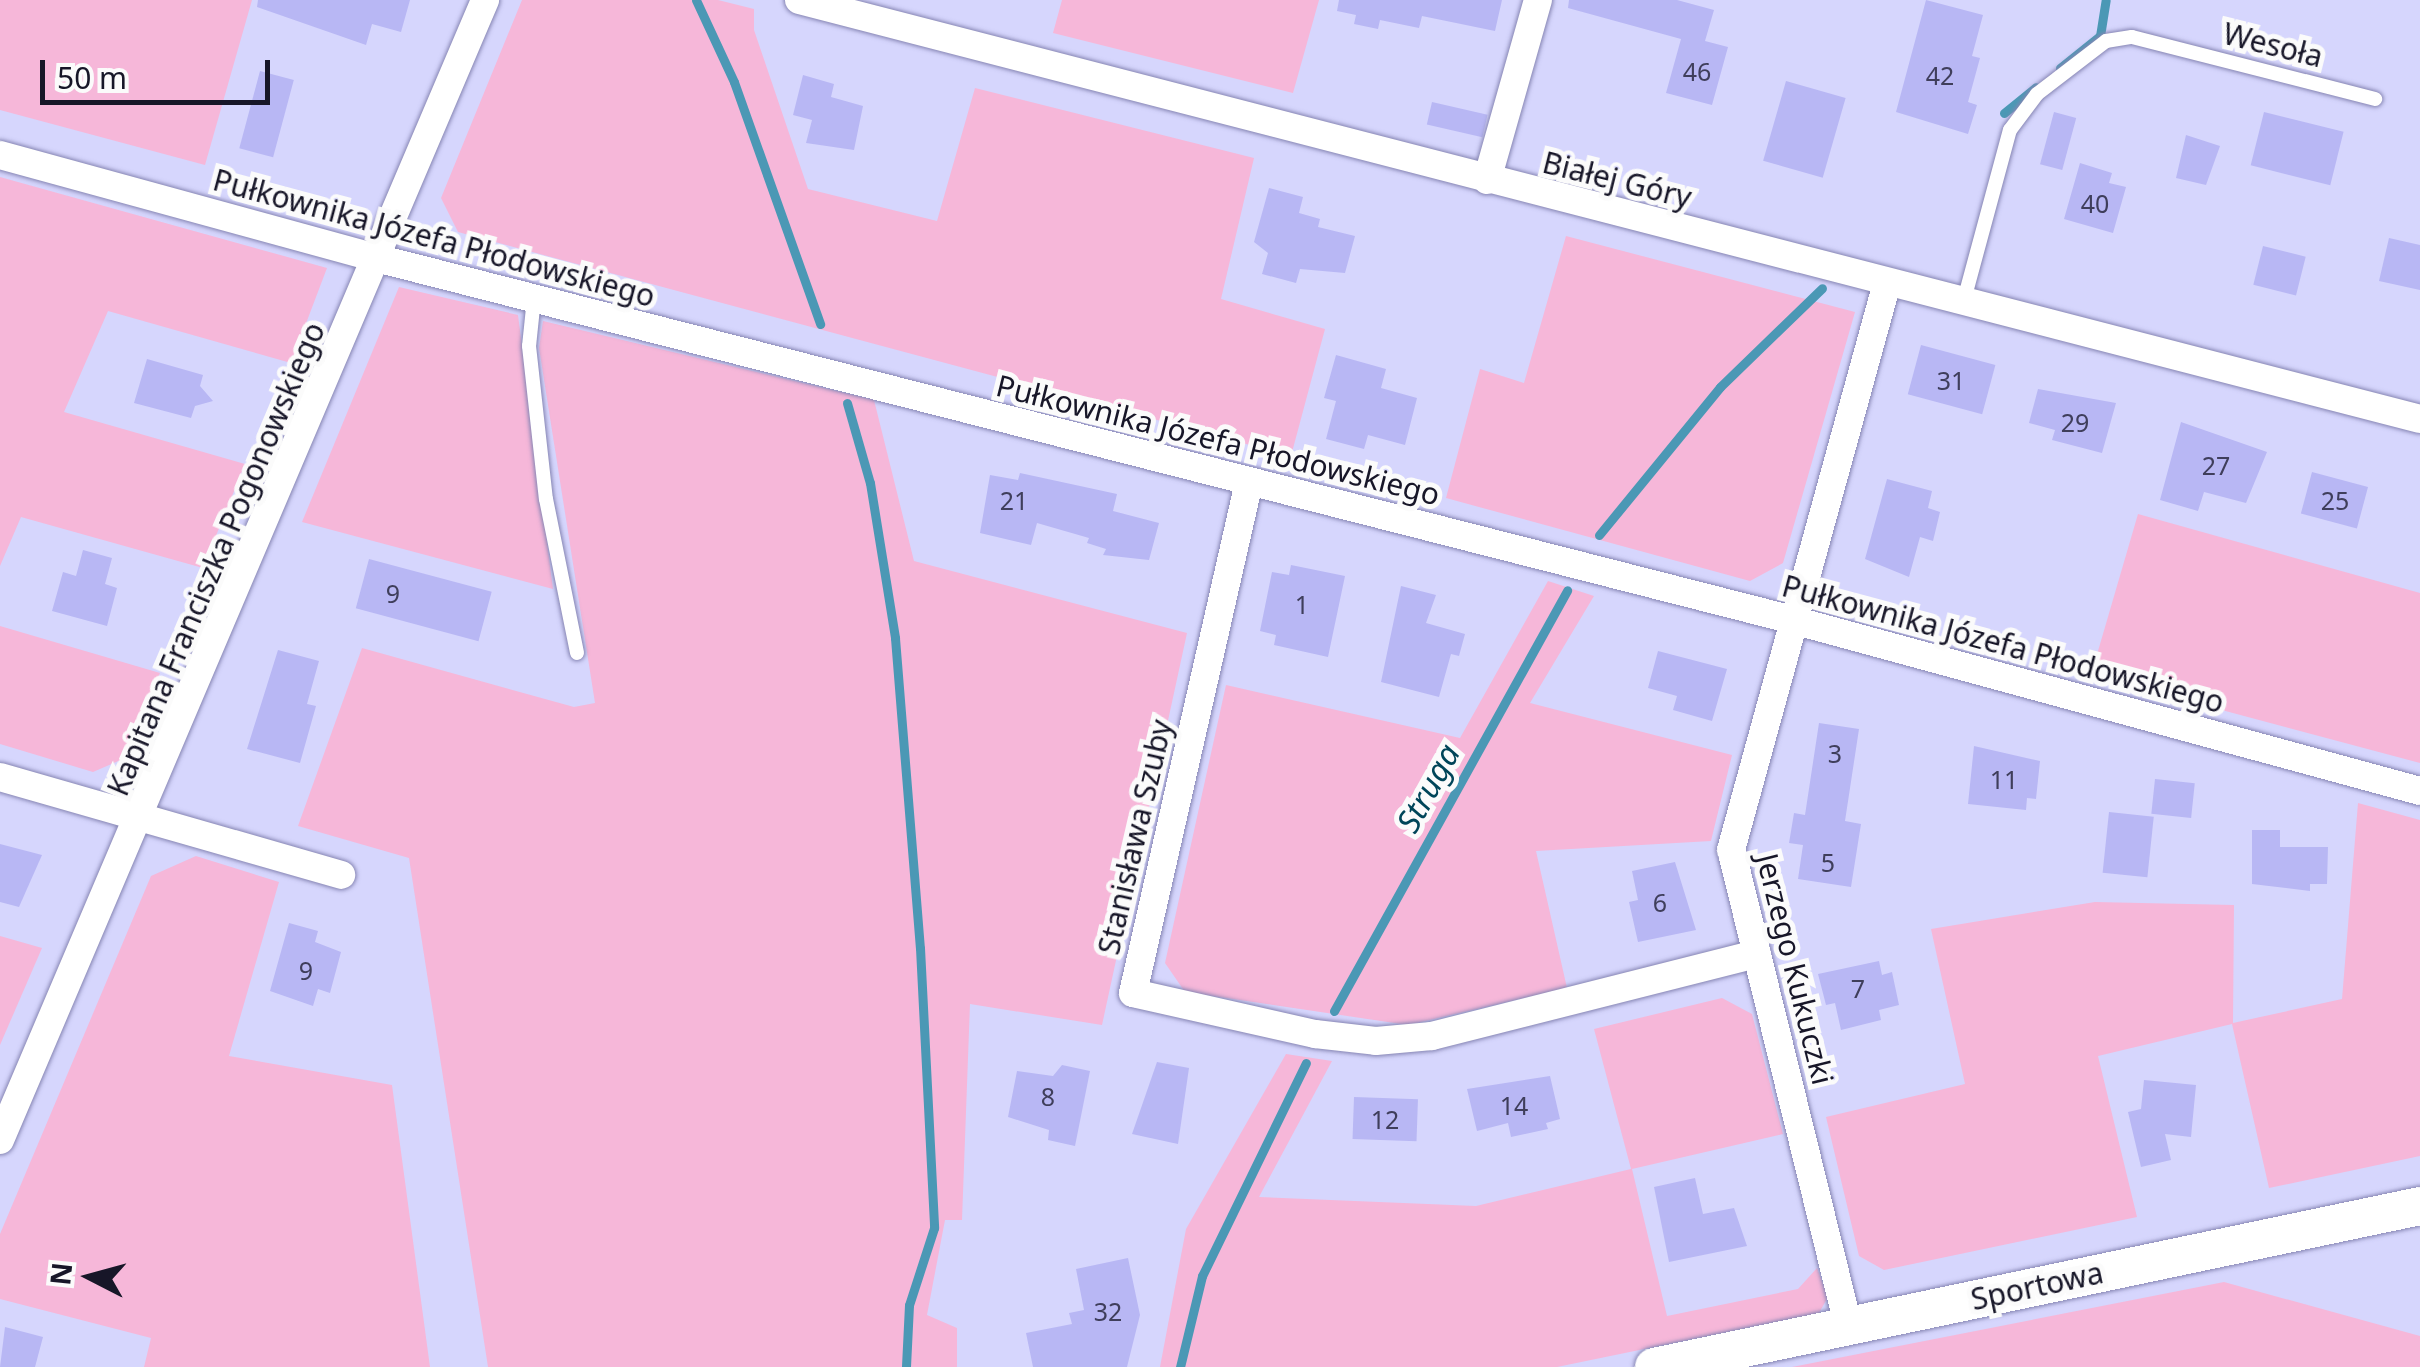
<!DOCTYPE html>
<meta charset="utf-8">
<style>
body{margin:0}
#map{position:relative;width:2420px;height:1367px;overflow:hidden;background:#d6d6fd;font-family:"Noto Sans",sans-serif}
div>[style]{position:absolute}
.green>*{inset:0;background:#f6b7d9}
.stream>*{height:9px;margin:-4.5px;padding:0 4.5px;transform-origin:4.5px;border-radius:4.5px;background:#4b98b5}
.building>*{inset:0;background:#b8b7f4;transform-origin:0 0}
.roads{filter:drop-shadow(0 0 2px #8685b3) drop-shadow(0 0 2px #8685b3)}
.lane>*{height:14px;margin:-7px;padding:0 7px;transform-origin:7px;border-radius:7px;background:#fff}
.street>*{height:28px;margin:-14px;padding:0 14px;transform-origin:14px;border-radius:14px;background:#fff}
.secondary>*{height:38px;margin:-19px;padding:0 19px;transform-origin:19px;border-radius:19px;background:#fff}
span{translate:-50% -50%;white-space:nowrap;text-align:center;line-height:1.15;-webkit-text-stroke:10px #fbfbfb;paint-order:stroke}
.number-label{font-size:25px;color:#3f3e5b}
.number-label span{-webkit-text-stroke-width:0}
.street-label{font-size:30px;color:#171628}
.water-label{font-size:32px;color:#004559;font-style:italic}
.north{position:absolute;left:40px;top:1227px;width:100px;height:100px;-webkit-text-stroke:8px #fbfbfb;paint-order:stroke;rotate:276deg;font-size:28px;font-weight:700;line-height:40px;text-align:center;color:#171628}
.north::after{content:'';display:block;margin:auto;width:35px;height:45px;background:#171628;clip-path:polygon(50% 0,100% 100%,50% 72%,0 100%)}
.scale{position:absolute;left:40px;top:60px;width:230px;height:45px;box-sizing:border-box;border:5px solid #171628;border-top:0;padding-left:12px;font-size:30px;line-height:35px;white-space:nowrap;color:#171628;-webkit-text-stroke:8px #fbfbfb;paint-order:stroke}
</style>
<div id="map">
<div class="green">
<i style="clip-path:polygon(0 0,252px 0,205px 165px,0 110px)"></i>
<i style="clip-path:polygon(522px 0,718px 0,754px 9px,754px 30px,808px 189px,937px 221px,975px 88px,1254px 158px,1221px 299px,1325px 329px,1291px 456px,458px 232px,441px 198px)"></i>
<i style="clip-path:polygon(1062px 0,1319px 0,1293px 93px,1053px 33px)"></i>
<i style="clip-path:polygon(0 177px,327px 268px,291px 363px,108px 311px,64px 412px,245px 464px,203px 568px,21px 517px,0 566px)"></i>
<i style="clip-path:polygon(1566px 236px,1855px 312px,1783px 563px,1750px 581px,1446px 498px,1480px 369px,1524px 383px)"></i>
<i style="clip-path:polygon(399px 287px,518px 315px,553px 589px,302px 522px)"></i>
<i style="clip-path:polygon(543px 321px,874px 400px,914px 561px,1187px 633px,1102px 1025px,970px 1004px,962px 1220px,945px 1220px,927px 1315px,957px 1328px,957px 1367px,488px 1367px,409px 858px,298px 826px,362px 648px,574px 707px,595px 703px,539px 348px)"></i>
<i style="clip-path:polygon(2138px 514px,2420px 593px,2420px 763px,2091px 675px)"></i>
<i style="clip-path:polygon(1548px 581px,1594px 596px,1530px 703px,1732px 755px,1711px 841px,1536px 851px,1567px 988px,1408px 1025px,1185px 992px,1165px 963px,1226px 685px,1460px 738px)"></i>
<i style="clip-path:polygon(0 626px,160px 673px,123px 759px,93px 772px,0 744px)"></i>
<i style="clip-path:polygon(2358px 803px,2420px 820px,2420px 1156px,2269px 1188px,2232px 1024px,2098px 1056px,2137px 1217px,1884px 1270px,1859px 1256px,1826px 1117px,1965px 1084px,1931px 929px,2095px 902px,2234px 905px,2233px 1023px,2342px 999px)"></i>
<i style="clip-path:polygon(196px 856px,279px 882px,229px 1056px,392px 1085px,430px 1367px,144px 1367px,151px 1338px,0 1299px,0 1234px,151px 876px)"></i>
<i style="clip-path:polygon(0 936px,42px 948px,0 1045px)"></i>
<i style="clip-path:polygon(1722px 998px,1752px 1014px,1783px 1134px,1632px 1169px,1667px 1316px,1798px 1289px,1817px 1268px,1828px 1297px,1819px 1313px,1557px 1367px,1160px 1367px,1186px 1229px,1286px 1054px,1332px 1061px,1259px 1197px,1476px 1206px,1631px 1169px,1594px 1029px)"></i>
<i style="clip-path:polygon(2224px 1282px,2420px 1336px,2420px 1367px,1792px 1367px)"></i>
</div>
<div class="stream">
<i style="left:696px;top:0;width:90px;rotate:65.1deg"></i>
<i style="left:734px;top:82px;width:257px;rotate:70.4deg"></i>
<i style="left:2060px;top:68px;width:51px;rotate:-38.7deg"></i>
<i style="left:2100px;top:36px;width:36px;rotate:-81deg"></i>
<i style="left:2004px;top:113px;width:41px;rotate:-39.1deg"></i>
<i style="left:847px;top:403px;width:83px;rotate:74deg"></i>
<i style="left:870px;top:483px;width:157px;rotate:80.8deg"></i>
<i style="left:895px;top:638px;width:311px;rotate:85.4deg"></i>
<i style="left:920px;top:948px;width:280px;rotate:87.1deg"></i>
<i style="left:934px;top:1228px;width:81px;rotate:108deg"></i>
<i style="left:909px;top:1305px;width:62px;rotate:92.8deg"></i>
<i style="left:1599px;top:535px;width:191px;rotate:-50.7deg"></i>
<i style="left:1720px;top:387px;width:142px;rotate:-44.1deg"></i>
<i style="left:1334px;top:1011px;width:481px;rotate:-61deg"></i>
<i style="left:1180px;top:1367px;width:94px;rotate:-76.4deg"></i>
<i style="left:1202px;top:1276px;width:237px;rotate:-64deg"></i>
</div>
<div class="building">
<i style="clip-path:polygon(258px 0,410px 0,401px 32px,372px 24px,366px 45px,257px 7px)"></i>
<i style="clip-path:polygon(1339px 0,1502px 0,1495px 31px,1422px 16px,1419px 28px,1380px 20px,1378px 29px,1354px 24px,1356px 15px,1337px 11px)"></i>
<i style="clip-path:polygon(1569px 0,1677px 0,1714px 10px,1705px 41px,1728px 47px,1712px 105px,1666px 93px,1681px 39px,1568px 8px)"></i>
<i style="clip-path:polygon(1926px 0,1983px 15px,1972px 56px,1980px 58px,1968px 102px,1977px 105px,1968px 134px,1896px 112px)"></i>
<i style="left:260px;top:71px;width:35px;height:80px;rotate:15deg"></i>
<i style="clip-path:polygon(803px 75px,834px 84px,831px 97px,863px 106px,854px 150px,806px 143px,812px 120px,793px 115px)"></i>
<i style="left:1786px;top:81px;width:62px;height:83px;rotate:16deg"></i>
<i style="left:1432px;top:102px;width:57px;height:23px;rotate:13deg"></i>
<i style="left:2054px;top:112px;width:23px;height:54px;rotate:15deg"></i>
<i style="left:2264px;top:112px;width:82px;height:55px;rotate:14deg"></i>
<i style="clip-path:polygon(2186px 135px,2220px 146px,2206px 185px,2176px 178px)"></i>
<i style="clip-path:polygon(2080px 163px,2112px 173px,2109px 183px,2126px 187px,2113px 233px,2064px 219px)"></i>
<i style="clip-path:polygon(1269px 188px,1303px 197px,1299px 213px,1320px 219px,1318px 227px,1355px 236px,1345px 273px,1300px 269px,1296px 283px,1262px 274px,1268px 253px,1254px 242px)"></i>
<i style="clip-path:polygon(2389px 238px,2420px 245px,2420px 290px,2379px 281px)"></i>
<i style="left:2263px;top:246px;width:44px;height:40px;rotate:14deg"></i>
<i style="left:1921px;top:345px;width:77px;height:51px;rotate:15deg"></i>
<i style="clip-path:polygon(1336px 355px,1386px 369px,1381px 388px,1417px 398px,1405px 445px,1368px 435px,1364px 449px,1326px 439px,1336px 401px,1324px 398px)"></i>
<i style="clip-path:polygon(147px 359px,203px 375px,200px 386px,213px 401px,195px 406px,191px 418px,134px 403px)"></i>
<i style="clip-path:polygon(2038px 389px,2116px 403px,2102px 453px,2052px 440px,2055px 430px,2029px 423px)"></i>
<i style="clip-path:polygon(2181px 422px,2267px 452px,2246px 503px,2204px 492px,2198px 511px,2160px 500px)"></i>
<i style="left:2312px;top:472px;width:58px;height:43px;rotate:15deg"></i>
<i style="clip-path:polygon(1020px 473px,1117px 494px,1113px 511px,1159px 523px,1149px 560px,1103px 555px,1106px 549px,1087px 543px,1089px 538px,1037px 523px,1031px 545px,980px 533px,990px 475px,1018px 480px)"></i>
<i style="clip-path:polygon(1887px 479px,1932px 491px,1928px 508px,1940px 512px,1933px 541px,1920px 537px,1909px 577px,1865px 559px)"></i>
<i style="clip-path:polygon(83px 550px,112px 558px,105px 584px,117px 588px,107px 626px,52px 611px,63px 572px,76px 576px)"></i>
<i style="left:369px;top:559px;width:127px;height:51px;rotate:15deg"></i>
<i style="clip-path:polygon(1291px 565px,1345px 576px,1328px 657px,1274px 645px,1276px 635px,1260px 631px,1272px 572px,1289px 575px)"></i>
<i style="clip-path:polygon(1401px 586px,1436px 595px,1426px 623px,1465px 634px,1459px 656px,1451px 654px,1439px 697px,1381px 682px)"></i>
<i style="clip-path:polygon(278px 650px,319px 661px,307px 704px,316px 706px,300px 763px,247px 749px)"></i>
<i style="clip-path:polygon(1658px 651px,1727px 669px,1712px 721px,1673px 710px,1677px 696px,1648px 688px)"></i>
<i style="clip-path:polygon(1819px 723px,1859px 729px,1845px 821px,1861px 824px,1851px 887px,1798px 879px,1803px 845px,1789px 843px,1794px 813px,1805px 815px)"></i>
<i style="clip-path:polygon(1974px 746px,2040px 761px,2036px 799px,2027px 798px,2026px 810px,1968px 804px)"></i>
<i style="left:2155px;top:779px;width:40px;height:35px;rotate:6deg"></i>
<i style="left:2109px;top:812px;width:45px;height:61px;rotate:6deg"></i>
<i style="clip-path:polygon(2252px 830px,2280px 830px,2280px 847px,2328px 847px,2327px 884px,2310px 884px,2310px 891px,2252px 884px)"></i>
<i style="clip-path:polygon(0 844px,42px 855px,19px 907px,0 902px)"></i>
<i style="clip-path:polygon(1675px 862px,1696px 930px,1638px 942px,1629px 902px,1638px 900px,1632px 871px)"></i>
<i style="clip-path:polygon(289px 923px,318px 931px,315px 942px,341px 952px,330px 993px,318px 989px,313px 1006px,270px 991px)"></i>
<i style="clip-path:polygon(1879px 961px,1882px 975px,1892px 972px,1899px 1005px,1879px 1010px,1881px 1020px,1841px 1030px,1835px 1003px,1826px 1005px,1818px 974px)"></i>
<i style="clip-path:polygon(1157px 1062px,1189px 1068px,1178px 1144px,1132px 1134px)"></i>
<i style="clip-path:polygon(1062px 1065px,1090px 1071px,1075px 1146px,1048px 1140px,1049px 1130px,1008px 1117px,1017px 1071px,1053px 1076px)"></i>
<i style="clip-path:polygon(1550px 1076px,1560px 1119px,1546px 1123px,1548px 1129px,1511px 1137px,1508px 1123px,1477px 1131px,1467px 1089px)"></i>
<i style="clip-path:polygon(2144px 1080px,2196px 1085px,2191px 1137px,2165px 1134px,2171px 1160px,2141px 1167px,2128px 1112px,2141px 1109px)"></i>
<i style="left:1354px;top:1097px;width:64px;height:42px;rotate:2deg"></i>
<i style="clip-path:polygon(1695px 1178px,1703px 1214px,1734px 1208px,1747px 1246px,1669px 1262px,1654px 1187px)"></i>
<i style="clip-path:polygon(1128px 1258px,1140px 1315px,1127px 1367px,1033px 1367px,1026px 1333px,1072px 1324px,1069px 1313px,1084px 1310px,1076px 1269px)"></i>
<i style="clip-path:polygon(5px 1327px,43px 1337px,35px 1367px,0 1367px)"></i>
</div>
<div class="roads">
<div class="lane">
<i style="left:534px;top:298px;width:48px;rotate:95.9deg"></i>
<i style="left:529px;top:346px;width:154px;rotate:83.7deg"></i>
<i style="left:546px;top:499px;width:157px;rotate:78.6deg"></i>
<i style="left:1964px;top:300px;width:176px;rotate:-74.9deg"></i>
<i style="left:2010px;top:130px;width:45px;rotate:-53.1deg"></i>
<i style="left:2037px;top:94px;width:87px;rotate:-37.5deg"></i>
<i style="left:2106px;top:41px;width:26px;rotate:-9deg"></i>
<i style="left:2132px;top:37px;width:251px;rotate:14.3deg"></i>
</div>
<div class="street">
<i style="left:799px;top:0;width:1674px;rotate:14.49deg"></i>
<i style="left:0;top:155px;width:394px;rotate:15.3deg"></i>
<i style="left:380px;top:259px;width:1454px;rotate:14.33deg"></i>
<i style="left:1789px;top:619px;width:654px;rotate:15.25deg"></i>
<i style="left:1487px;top:180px;width:187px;rotate:-74.2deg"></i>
<i style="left:1249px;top:482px;width:524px;rotate:102.79deg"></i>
<i style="left:1133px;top:993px;width:187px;rotate:12.7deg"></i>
<i style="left:1315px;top:1034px;width:61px;rotate:6.5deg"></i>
<i style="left:1376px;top:1041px;width:56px;rotate:-5.1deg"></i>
<i style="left:1432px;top:1036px;width:335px;rotate:-14.2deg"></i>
<i style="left:0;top:777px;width:355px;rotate:16deg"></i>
<i style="left:0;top:1140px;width:1239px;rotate:-66.95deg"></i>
<i style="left:1848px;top:1325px;width:489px;rotate:-103.8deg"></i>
<i style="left:1731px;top:850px;width:588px;rotate:-74.62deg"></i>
</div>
<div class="secondary">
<i style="left:1654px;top:1367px;width:783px;rotate:-11.87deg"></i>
</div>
</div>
<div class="number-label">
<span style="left:1697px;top:71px">46</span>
<span style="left:1940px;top:75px">42</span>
<span style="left:2095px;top:203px">40</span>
<span style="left:1951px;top:380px">31</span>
<span style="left:2075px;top:422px">29</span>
<span style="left:2216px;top:465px">27</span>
<span style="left:1014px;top:500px">21</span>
<span style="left:2335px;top:500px">25</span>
<span style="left:393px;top:593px">9</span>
<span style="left:1302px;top:604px">1</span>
<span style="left:1835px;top:753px">3</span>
<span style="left:2004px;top:779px">11</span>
<span style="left:1828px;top:862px">5</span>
<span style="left:1660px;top:902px">6</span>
<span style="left:306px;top:970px">9</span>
<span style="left:1858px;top:988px">7</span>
<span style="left:1048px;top:1096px">8</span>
<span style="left:1514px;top:1105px">14</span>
<span style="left:1385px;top:1119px">12</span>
<span style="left:1108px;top:1311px">32</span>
</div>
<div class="street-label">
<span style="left:2273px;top:45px;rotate:14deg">Wesoła</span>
<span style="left:1617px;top:180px;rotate:14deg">Białej Góry</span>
<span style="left:434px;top:238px;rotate:15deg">Pułkownika Józefa Płodowskiego</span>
<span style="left:1218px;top:440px;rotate:14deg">Pułkownika Józefa Płodowskiego</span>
<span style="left:216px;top:559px;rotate:-67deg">Kapitana Franciszka Pogonowskiego</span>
<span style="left:2003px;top:644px;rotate:15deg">Pułkownika Józefa Płodowskiego</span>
<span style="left:1135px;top:837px;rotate:-77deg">Stanisława Szuby</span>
<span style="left:1795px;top:969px;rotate:76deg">Jerzego Kukuczki</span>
<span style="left:2037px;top:1286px;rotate:-12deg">Sportowa</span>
</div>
<div class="water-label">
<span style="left:1428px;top:788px;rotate:-61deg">Struga</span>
</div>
<div class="north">N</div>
<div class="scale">50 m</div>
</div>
